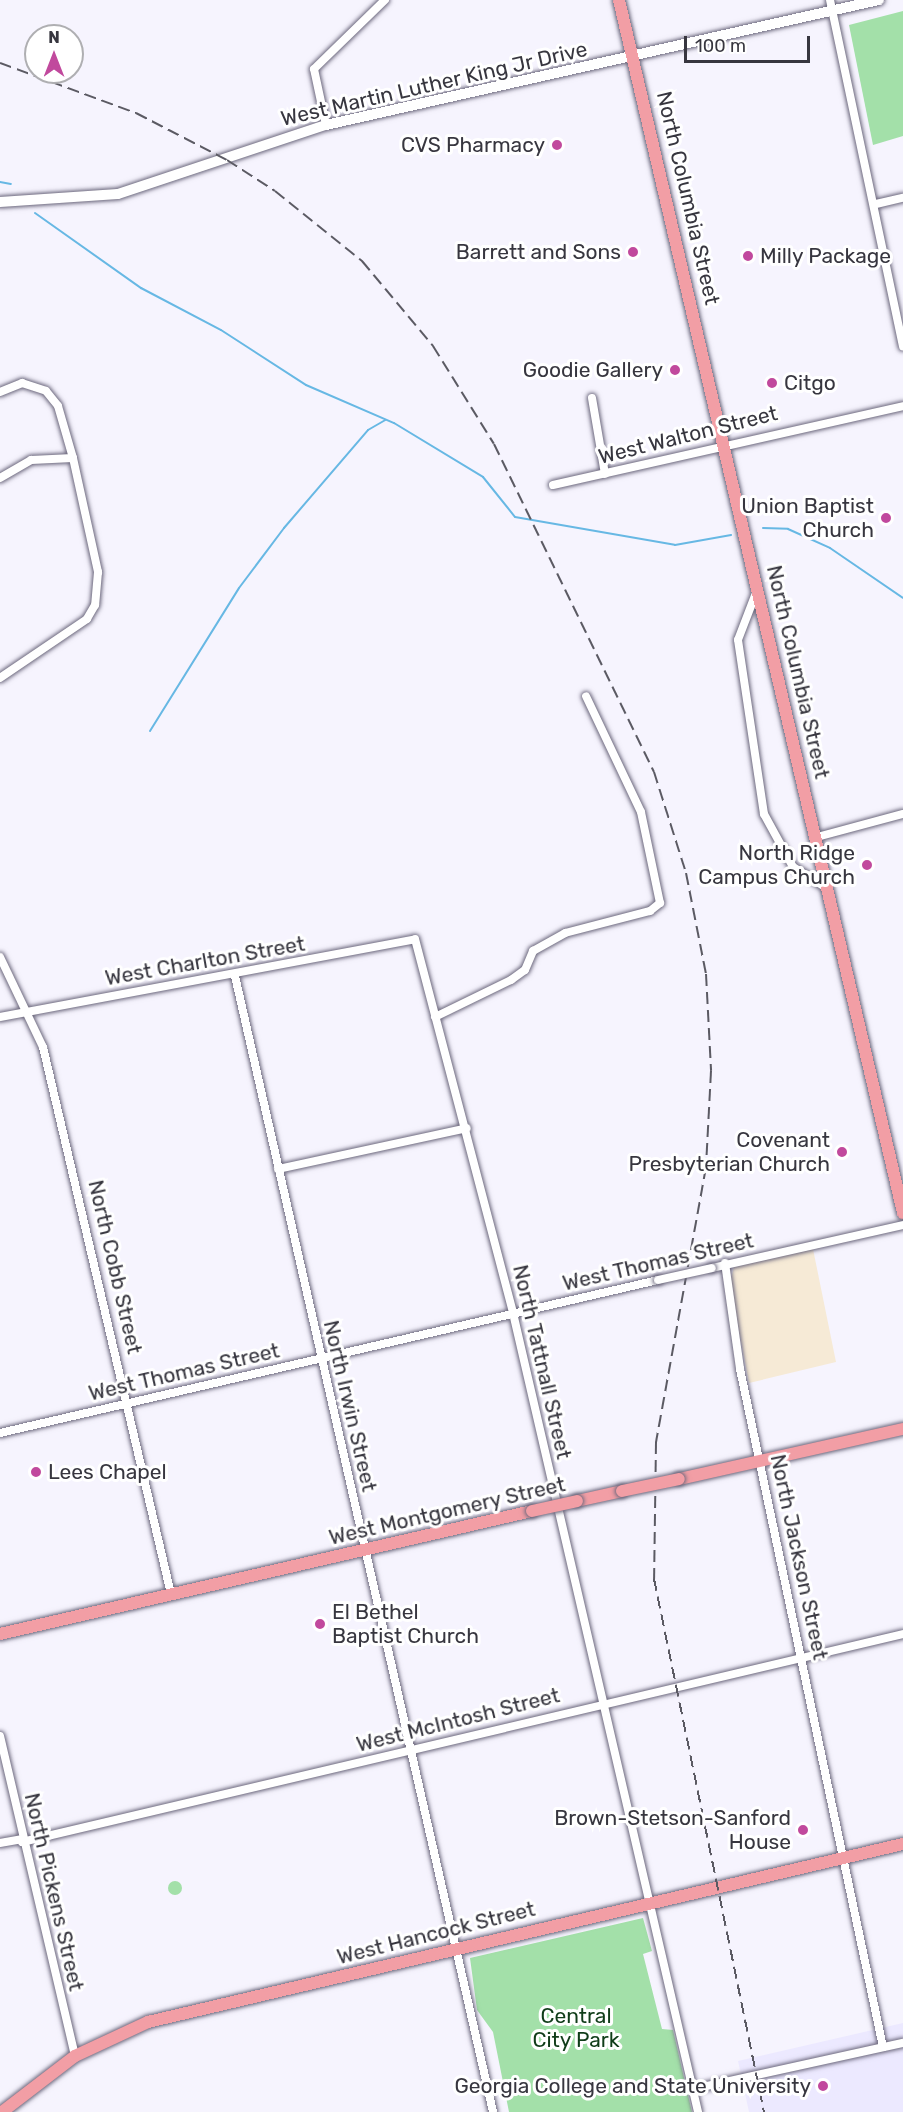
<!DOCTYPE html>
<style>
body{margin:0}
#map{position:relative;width:903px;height:2112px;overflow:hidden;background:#f6f4fe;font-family:Rubik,sans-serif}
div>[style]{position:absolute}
.commercial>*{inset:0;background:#f6ead6}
.education>*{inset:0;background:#ece9ff}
.green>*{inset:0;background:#a3e0a9}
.round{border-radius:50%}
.stream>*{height:2px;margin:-1px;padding:0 1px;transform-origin:1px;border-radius:1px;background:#67b8e4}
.roads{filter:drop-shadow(0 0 2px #6c687d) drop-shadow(0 0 2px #6c687d)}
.street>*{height:8px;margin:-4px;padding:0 4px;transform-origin:4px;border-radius:4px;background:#fff}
.secondary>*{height:10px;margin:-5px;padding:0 5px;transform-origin:5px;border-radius:5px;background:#fff}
.primary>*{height:12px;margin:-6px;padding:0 6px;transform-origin:6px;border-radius:6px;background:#f29ea5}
.rail>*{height:2px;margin-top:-1px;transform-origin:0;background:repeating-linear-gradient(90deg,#5b5a63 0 12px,transparent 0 18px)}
.bridges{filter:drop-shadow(0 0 2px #6c687d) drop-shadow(0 0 2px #6c687d)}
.street-bridge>*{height:8px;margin:-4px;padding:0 4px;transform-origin:4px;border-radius:4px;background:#fff}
.primary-bridge>*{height:12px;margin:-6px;padding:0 6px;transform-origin:6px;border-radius:6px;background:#f29ea5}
.dots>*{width:16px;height:16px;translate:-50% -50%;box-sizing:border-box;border:3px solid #fff;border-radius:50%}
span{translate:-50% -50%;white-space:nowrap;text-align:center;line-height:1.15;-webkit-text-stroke:6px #fff;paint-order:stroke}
.street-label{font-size:21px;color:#37363f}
.poi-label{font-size:21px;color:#37363f}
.right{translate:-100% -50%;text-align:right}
.left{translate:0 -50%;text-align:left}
.park-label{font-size:21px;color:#103d19}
.north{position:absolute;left:24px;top:24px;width:60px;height:60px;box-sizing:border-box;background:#fff;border:2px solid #afafb2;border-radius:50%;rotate:0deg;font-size:16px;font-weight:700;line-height:24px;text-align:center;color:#37363f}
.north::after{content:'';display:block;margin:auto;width:21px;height:27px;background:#c1499d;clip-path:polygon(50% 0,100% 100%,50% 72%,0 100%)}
.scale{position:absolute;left:684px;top:36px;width:126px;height:27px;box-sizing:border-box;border:3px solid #37363f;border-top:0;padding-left:8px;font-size:18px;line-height:21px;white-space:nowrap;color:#37363f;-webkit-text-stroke:4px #fff;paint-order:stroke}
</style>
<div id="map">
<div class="commercial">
<i style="clip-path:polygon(813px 1249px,836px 1362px,749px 1383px,730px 1283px,734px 1267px)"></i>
</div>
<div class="education">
<i style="clip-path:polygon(903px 2023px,903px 2112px,749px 2112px,738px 2061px)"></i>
</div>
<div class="green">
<i style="clip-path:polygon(903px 11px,903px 136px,873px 145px,849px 25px)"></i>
<i class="round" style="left:168px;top:1881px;width:14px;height:14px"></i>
<i style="clip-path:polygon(643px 1918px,652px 1951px,643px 1954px,662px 2029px,673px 2030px,692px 2112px,509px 2112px,493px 2032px,477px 2010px,470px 1958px)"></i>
</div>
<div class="stream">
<i style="left:0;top:182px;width:11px;rotate:10deg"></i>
<i style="left:35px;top:213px;width:130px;rotate:35.3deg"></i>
<i style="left:141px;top:288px;width:90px;rotate:27.7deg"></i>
<i style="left:221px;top:330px;width:101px;rotate:32.9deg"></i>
<i style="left:306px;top:385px;width:96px;rotate:23.4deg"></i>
<i style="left:394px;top:423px;width:104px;rotate:31.2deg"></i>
<i style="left:483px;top:477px;width:51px;rotate:51.3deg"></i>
<i style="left:515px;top:517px;width:162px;rotate:9.9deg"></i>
<i style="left:675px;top:545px;width:57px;rotate:-10.1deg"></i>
<i style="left:763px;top:528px;width:25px;rotate:2deg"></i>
<i style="left:788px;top:529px;width:46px;rotate:24.3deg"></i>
<i style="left:830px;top:548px;width:88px;rotate:34.4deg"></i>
<i style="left:150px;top:731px;width:168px;rotate:-58.1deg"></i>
<i style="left:239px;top:588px;width:75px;rotate:-53.1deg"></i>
<i style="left:284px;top:528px;width:129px;rotate:-49.4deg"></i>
<i style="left:368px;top:430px;width:20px;rotate:-30deg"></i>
</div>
<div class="roads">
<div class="street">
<i style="left:830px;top:0;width:354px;rotate:78.1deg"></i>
<i style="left:326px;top:125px;width:57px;rotate:-102.1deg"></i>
<i style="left:314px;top:69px;width:99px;rotate:-44.2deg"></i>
<i style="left:876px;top:204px;width:28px;rotate:-13deg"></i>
<i style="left:0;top:392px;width:24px;rotate:-22deg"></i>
<i style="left:22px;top:383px;width:25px;rotate:18deg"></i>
<i style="left:46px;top:391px;width:19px;rotate:51deg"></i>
<i style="left:58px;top:406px;width:54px;rotate:73.9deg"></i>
<i style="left:592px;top:398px;width:77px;rotate:80.3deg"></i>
<i style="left:0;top:478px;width:36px;rotate:-30deg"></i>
<i style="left:31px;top:460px;width:42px;rotate:-2.7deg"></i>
<i style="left:73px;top:458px;width:117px;rotate:77.6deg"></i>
<i style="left:98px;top:572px;width:33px;rotate:95deg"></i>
<i style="left:95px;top:605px;width:16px;rotate:120deg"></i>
<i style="left:87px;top:619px;width:105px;rotate:145.9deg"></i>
<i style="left:553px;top:485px;width:359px;rotate:-12.7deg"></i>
<i style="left:756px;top:593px;width:50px;rotate:111deg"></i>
<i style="left:738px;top:640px;width:176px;rotate:81.5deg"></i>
<i style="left:764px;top:814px;width:60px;rotate:61.3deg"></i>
<i style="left:793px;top:867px;width:40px;rotate:32deg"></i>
<i style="left:817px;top:837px;width:89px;rotate:-15deg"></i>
<i style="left:0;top:957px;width:100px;rotate:64.5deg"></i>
<i style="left:43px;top:1047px;width:562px;rotate:76.83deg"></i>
<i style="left:235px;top:976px;width:1165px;rotate:77.2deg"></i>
<i style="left:0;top:1017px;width:422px;rotate:-10.6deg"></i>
<i style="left:415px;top:939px;width:387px;rotate:75.3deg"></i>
<i style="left:513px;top:1313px;width:820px;rotate:76.96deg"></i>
<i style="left:435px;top:1017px;width:85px;rotate:-26deg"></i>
<i style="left:511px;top:980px;width:17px;rotate:-36deg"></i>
<i style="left:525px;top:970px;width:21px;rotate:-67deg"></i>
<i style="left:533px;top:951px;width:37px;rotate:-29deg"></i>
<i style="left:565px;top:933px;width:88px;rotate:-14.5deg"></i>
<i style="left:650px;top:911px;width:13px;rotate:-39deg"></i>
<i style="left:660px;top:903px;width:93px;rotate:-101.8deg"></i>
<i style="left:641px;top:812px;width:128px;rotate:-115.4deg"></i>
<i style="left:278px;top:1169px;width:193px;rotate:-12.2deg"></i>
<i style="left:725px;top:1263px;width:107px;rotate:81.9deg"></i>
<i style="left:740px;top:1369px;width:693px;rotate:78.09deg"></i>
<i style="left:712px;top:1268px;width:196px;rotate:-12.7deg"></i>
<i style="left:0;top:1433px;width:676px;rotate:-13.09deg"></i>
<i style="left:0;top:1736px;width:329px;rotate:76.8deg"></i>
<i style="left:22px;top:1842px;width:905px;rotate:-13.28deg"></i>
<i style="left:0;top:1843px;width:23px;rotate:-10deg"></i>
<i style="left:693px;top:2089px;width:215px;rotate:-12.4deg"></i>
</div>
<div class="secondary">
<i style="left:0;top:202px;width:118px;rotate:-3.9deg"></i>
<i style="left:118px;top:194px;width:219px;rotate:-18.4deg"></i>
<i style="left:326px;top:125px;width:567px;rotate:-12.74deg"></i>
</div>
<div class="primary">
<i style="left:619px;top:0;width:1246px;rotate:76.82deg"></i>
<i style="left:679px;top:1479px;width:230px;rotate:-12.6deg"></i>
<i style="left:577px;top:1501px;width:46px;rotate:-12.5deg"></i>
<i style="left:0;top:1634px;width:546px;rotate:-13.02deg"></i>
<i style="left:2px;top:2112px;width:92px;rotate:-37.5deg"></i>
<i style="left:75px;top:2056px;width:81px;rotate:-25deg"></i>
<i style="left:148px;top:2022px;width:776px;rotate:-13.27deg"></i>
</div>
</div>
<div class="rail">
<i style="left:0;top:63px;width:145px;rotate:20.2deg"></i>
<i style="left:136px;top:113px;width:102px;rotate:27.3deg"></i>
<i style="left:227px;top:160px;width:57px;rotate:32.9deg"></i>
<i style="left:275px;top:191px;width:112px;rotate:38.8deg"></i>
<i style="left:362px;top:261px;width:111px;rotate:50.1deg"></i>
<i style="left:433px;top:346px;width:115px;rotate:58.1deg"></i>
<i style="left:494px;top:444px;width:365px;rotate:64deg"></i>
<i style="left:654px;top:772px;width:106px;rotate:72.4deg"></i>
<i style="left:686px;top:873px;width:103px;rotate:78.8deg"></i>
<i style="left:706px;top:974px;width:97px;rotate:87deg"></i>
<i style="left:711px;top:1071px;width:96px;rotate:93deg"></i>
<i style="left:706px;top:1167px;width:280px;rotate:100.3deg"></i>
<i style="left:656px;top:1442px;width:137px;rotate:90.8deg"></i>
<i style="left:654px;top:1579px;width:544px;rotate:78.34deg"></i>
</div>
<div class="bridges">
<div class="street-bridge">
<i style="left:658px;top:1280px;width:55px;rotate:-12.5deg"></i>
</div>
<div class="primary-bridge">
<i style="left:622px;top:1491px;width:58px;rotate:-11.9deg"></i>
<i style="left:532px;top:1511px;width:46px;rotate:-12.5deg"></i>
</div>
</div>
<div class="dots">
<i style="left:557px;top:145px;background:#c1499d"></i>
<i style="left:633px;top:252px;background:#c1499d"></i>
<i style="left:748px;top:256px;background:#c1499d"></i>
<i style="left:675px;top:370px;background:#c1499d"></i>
<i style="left:772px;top:383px;background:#c1499d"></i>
<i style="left:886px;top:518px;background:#c1499d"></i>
<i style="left:867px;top:865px;background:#c1499d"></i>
<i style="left:842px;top:1152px;background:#c1499d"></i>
<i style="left:36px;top:1472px;background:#c1499d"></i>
<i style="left:320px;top:1624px;background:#c1499d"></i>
<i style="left:803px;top:1830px;background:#c1499d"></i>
<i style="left:823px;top:2086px;background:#c1499d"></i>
</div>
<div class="street-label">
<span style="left:434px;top:84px;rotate:-13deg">West Martin Luther King Jr Drive</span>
<span style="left:688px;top:198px;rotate:77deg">North Columbia Street</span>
<span style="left:688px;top:435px;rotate:-14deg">West Walton Street</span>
<span style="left:798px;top:672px;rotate:77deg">North Columbia Street</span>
<span style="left:205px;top:961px;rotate:-10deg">West Charlton Street</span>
<span style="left:658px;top:1262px;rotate:-13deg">West Thomas Street</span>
<span style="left:115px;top:1267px;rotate:77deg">North Cobb Street</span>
<span style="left:542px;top:1362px;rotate:77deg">North Tattnall Street</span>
<span style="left:184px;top:1372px;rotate:-13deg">West Thomas Street</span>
<span style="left:350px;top:1406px;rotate:77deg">North Irwin Street</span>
<span style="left:447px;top:1511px;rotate:-13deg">West Montgomery Street</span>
<span style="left:799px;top:1557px;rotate:78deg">North Jackson Street</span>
<span style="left:458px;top:1720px;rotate:-14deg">West McIntosh Street</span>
<span style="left:54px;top:1892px;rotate:77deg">North Pickens Street</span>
<span style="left:436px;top:1933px;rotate:-14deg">West Hancock Street</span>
</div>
<div class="poi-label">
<span class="right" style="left:545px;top:145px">CVS Pharmacy</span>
<span class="right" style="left:621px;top:252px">Barrett and Sons</span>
<span class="left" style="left:760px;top:256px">Milly Package</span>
<span class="right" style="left:663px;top:370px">Goodie Gallery</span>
<span class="left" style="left:784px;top:383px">Citgo</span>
<span class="right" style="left:874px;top:518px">Union Baptist<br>Church</span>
<span class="right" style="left:855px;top:865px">North Ridge<br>Campus Church</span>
<span class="right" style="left:830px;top:1152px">Covenant<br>Presbyterian Church</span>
<span class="left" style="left:48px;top:1472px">Lees Chapel</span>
<span class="left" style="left:332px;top:1624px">El Bethel<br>Baptist Church</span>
<span class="right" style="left:791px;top:1830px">Brown-Stetson-Sanford<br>House</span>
<span class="right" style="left:811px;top:2086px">Georgia College and State University</span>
</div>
<div class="park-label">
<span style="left:576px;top:2028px">Central<br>City Park</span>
</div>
<div class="north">N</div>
<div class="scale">100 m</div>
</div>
